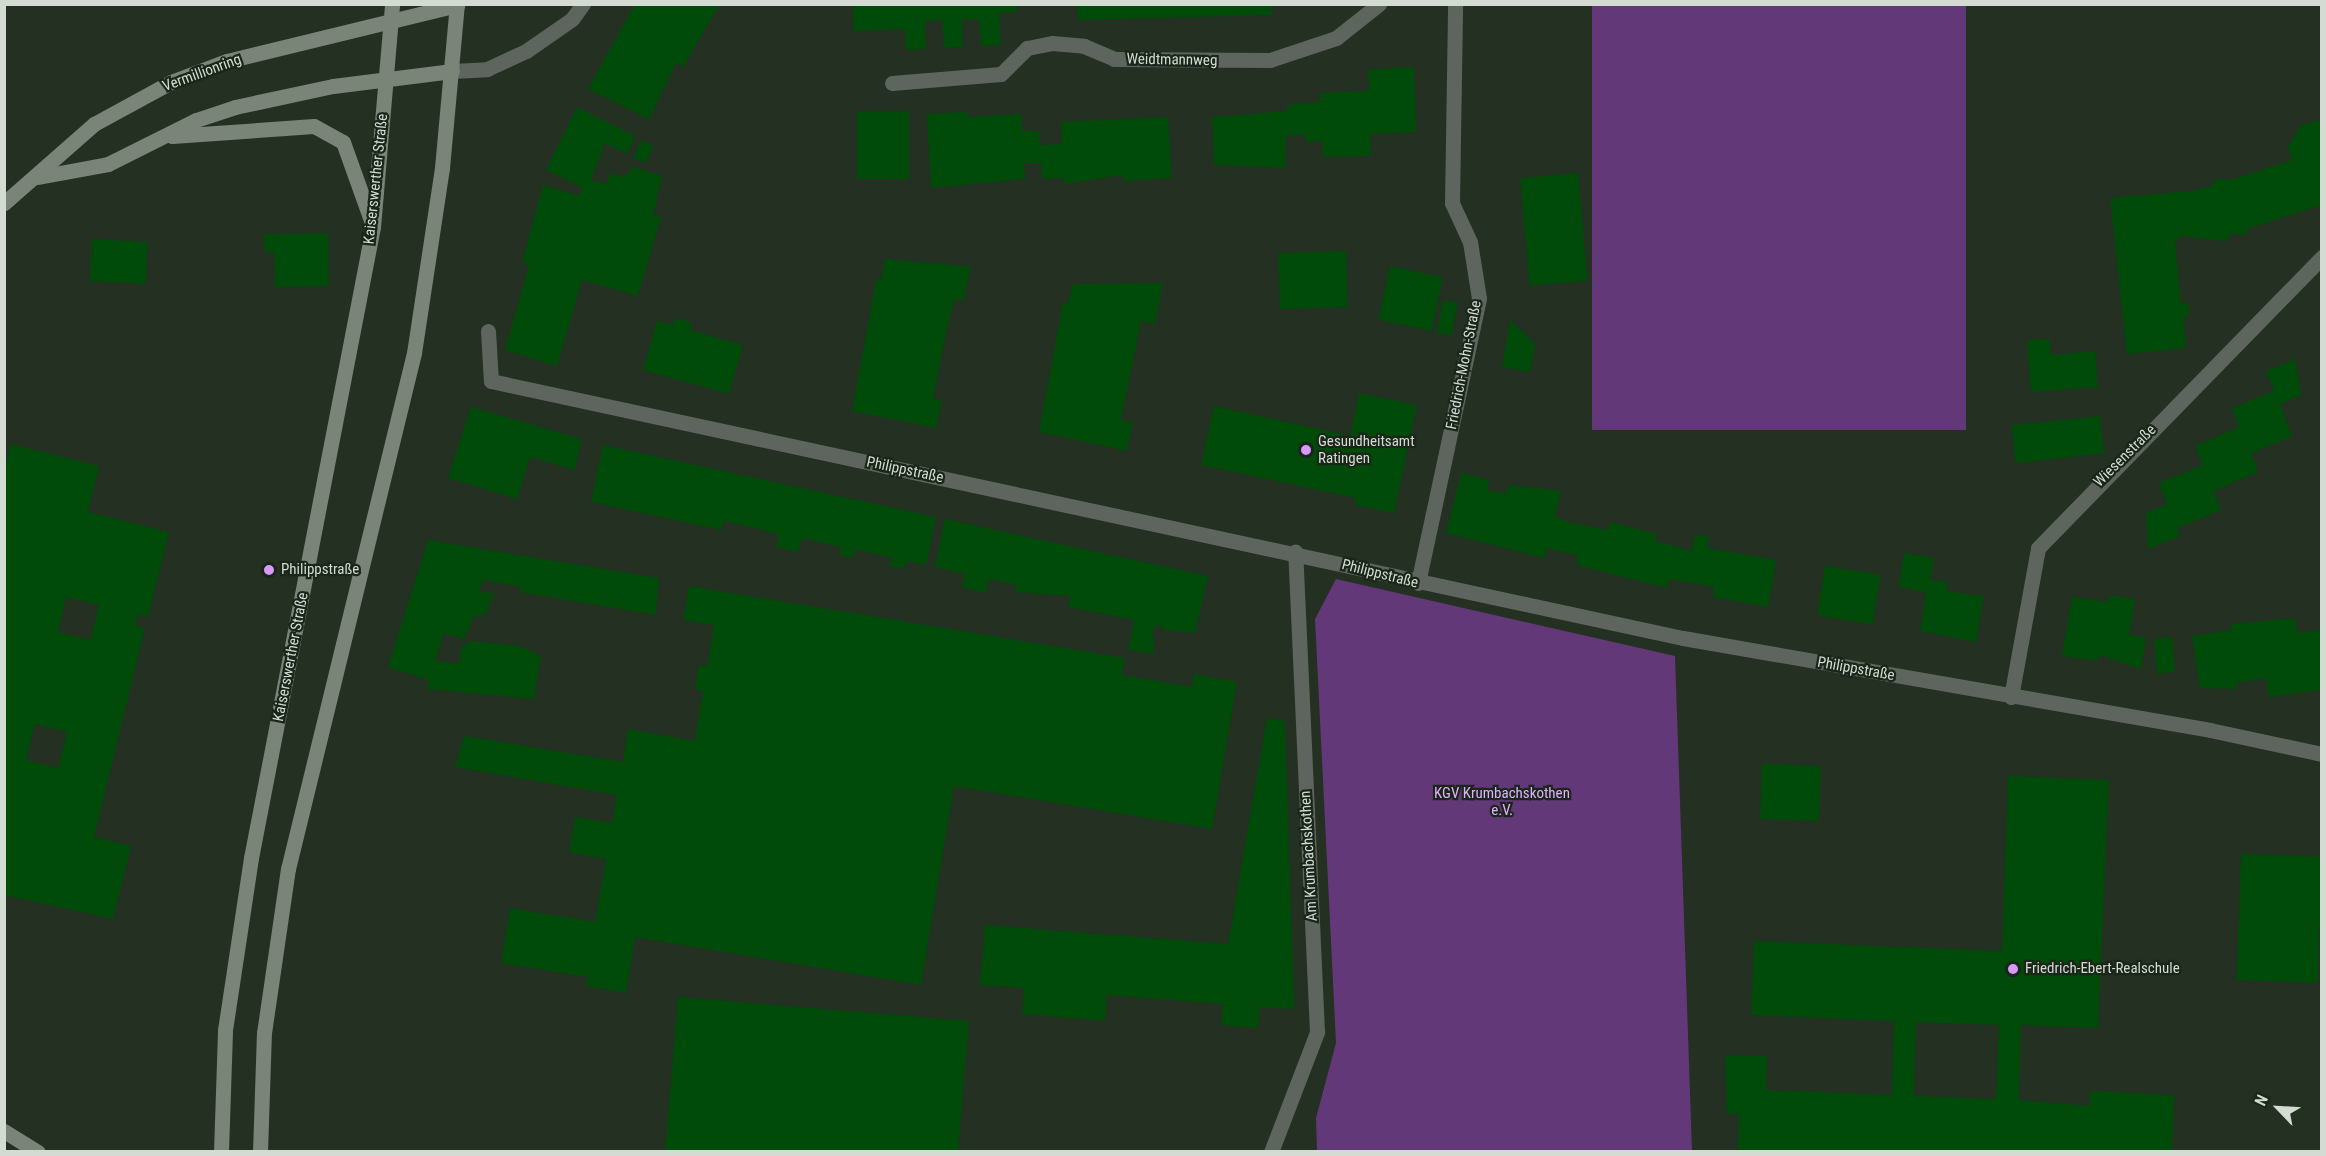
<!DOCTYPE html>
<meta charset="utf-8">
<style>
body{margin:0}
#map{position:relative;width:2326px;height:1156px;overflow:hidden;background:#233022;font-family:"Roboto Condensed",sans-serif}
div>[style]{position:absolute}
.green>*{inset:0;background:#633878;transform-origin:0 0}
.building>*{inset:0;background:#004b09;transform-origin:0 0}
.minor>*{height:15px;margin:-7.5px;padding:0 7.5px;transform-origin:7.5px;border-radius:7.5px;background:#5e655e}
.secondary>*{height:15px;margin:-7.5px;padding:0 7.5px;transform-origin:7.5px;border-radius:7.5px;background:#7a8479}
.dots>*{width:16px;height:16px;translate:-50% -50%;box-sizing:border-box;border:3px solid #192619;border-radius:50%}
span{translate:-50% -50%;white-space:nowrap;text-align:center;line-height:1.15;-webkit-text-stroke:4.5px #192619;paint-order:stroke}
.street-label{font-size:15px;color:#d3dbd2}
.poi-label{font-size:15px;color:#d3dbd2}
.left{translate:0 -50%;text-align:left}
.park-label{font-size:15px;color:#e2b0fd}
.frame{position:absolute;inset:0;border:6px solid #d3dbd2;pointer-events:none}
.north{position:absolute;left:2248px;top:1078px;width:60px;height:60px;-webkit-text-stroke:4px #192619;paint-order:stroke;rotate:295deg;font-size:16px;font-weight:700;line-height:24px;text-align:center;color:#d3dbd2}
.north::after{content:'';display:block;margin:auto;width:21px;height:27px;background:#d3dbd2;clip-path:polygon(50% 0,100% 100%,50% 72%,0 100%)}
</style>
<div id="map">
<div class="green">
<i style="left:1592px;top:5px;width:374px;height:425px"></i>
<i style="clip-path:polygon(1336px 579px,1675px 656px,1692px 1151px,1317px 1151px,1316px 1118px,1336px 1043px,1315px 619px)"></i>
</div>
<div class="building">
<i style="clip-path:polygon(635px 4px,720px 4px,683px 67px,676px 63px,649px 119px,588px 89px)"></i>
<i style="clip-path:polygon(1077px 4px,1280px 4px,1280px 5px,1271px 8px,1272px 15px,1078px 20px)"></i>
<i style="clip-path:polygon(853px 5px,1017px 5px,1017px 12px,999px 13px,1001px 45px,981px 46px,979px 19px,962px 20px,963px 47px,944px 48px,942px 20px,925px 21px,926px 49px,906px 50px,905px 29px,854px 31px)"></i>
<i style="clip-path:polygon(1414px 67px,1416px 132px,1370px 134px,1371px 156px,1323px 157px,1322px 141px,1306px 142px,1305px 134px,1286px 136px,1285px 168px,1214px 165px,1212px 117px,1287px 111px,1287px 105px,1320px 102px,1320px 93px,1369px 91px,1368px 70px)"></i>
<i style="clip-path:polygon(577px 107px,635px 136px,627px 154px,605px 143px,591px 180px,607px 184px,610px 173px,624px 177px,634px 167px,662px 176px,653px 215px,661px 216px,638px 296px,582px 280px,557px 366px,505px 350px,529px 265px,522px 263px,543px 185px,579px 196px,582px 187px,546px 170px)"></i>
<i style="left:857px;top:111px;width:52px;height:68px"></i>
<i style="clip-path:polygon(967px 112px,967px 117px,1021px 114px,1022px 131px,1039px 131px,1040px 145px,1062px 144px,1061px 122px,1168px 117px,1172px 178px,1123px 181px,1123px 175px,1064px 184px,1064px 178px,1042px 179px,1041px 163px,1024px 163px,1025px 179px,931px 188px,927px 114px)"></i>
<i style="clip-path:polygon(2322px 120px,2322px 205px,2249px 228px,2244px 236px,2232px 233px,2226px 241px,2181px 236px,2175px 241px,2181px 303px,2188px 302px,2189px 316px,2183px 317px,2186px 348px,2127px 354px,2110px 198px,2191px 191px,2210px 187px,2217px 179px,2234px 179px,2292px 160px,2288px 147px,2301px 125px)"></i>
<i style="left:641px;top:140px;width:14px;height:19px;rotate:25deg"></i>
<i style="left:1578px;top:173px;width:108px;height:58px;rotate:85deg"></i>
<i style="clip-path:polygon(328px 233px,329px 286px,275px 287px,274px 252px,265px 253px,264px 234px)"></i>
<i style="left:92px;top:239px;width:56px;height:42px;rotate:3deg"></i>
<i style="left:1346px;top:251px;width:56px;height:68px;rotate:88deg"></i>
<i style="clip-path:polygon(885px 259px,971px 267px,963px 301px,954px 299px,943px 348px,933px 398px,942px 400px,936px 428px,852px 411px,876px 280px,881px 281px)"></i>
<i style="left:1390px;top:266px;width:54px;height:55px;rotate:12deg"></i>
<i style="clip-path:polygon(1163px 283px,1155px 324px,1141px 321px,1121px 420px,1133px 423px,1127px 451px,1039px 432px,1063px 302px,1068px 303px,1073px 284px)"></i>
<i style="left:1443px;top:300px;width:15px;height:33px;rotate:11deg"></i>
<i style="clip-path:polygon(675px 318px,692px 323px,690px 330px,743px 345px,729px 394px,643px 370px,657px 321px,673px 325px)"></i>
<i style="clip-path:polygon(1510px 320px,1535px 344px,1530px 372px,1502px 367px)"></i>
<i style="clip-path:polygon(2050px 339px,2051px 355px,2095px 351px,2098px 387px,2031px 392px,2027px 340px)"></i>
<i style="clip-path:polygon(2295px 359px,2301px 395px,2280px 404px,2292px 436px,2251px 453px,2258px 472px,2214px 491px,2221px 510px,2177px 528px,2180px 536px,2148px 549px,2146px 513px,2167px 504px,2159px 483px,2203px 465px,2195px 446px,2239px 427px,2232px 408px,2274px 391px,2266px 371px)"></i>
<i style="clip-path:polygon(1359px 393px,1417px 405px,1394px 513px,1355px 505px,1356px 498px,1201px 465px,1214px 406px,1350px 436px)"></i>
<i style="clip-path:polygon(471px 407px,581px 439px,575px 470px,530px 457px,517px 499px,448px 478px)"></i>
<i style="left:2100px;top:416px;width:38px;height:89px;rotate:84deg"></i>
<i style="clip-path:polygon(evenodd,11px 444px,99px 466px,88px 512px,169px 532px,148px 617px,137px 614px,135px 626px,145px 628px,94px 837px,131px 846px,113px 919px,4px 895px,4px 471px,11px 444px,66px 597px,99px 605px,90px 640px,58px 632px,66px 597px,11px 444px,35px 724px,67px 732px,58px 768px,26px 760px,35px 724px)"></i>
<i style="clip-path:polygon(603px 445px,936px 517px,926px 565px,906px 561px,904px 569px,889px 566px,892px 558px,855px 549px,853px 558px,840px 555px,841px 547px,802px 538px,798px 552px,776px 547px,779px 535px,763px 530px,723px 521px,721px 530px,591px 502px)"></i>
<i style="clip-path:polygon(1461px 473px,1489px 480px,1487px 490px,1506px 494px,1508px 485px,1561px 491px,1555px 516px,1571px 523px,1608px 530px,1610px 522px,1657px 534px,1655px 541px,1692px 551px,1695px 535px,1709px 537px,1707px 548px,1776px 560px,1768px 607px,1713px 597px,1714px 587px,1669px 579px,1667px 588px,1576px 565px,1578px 556px,1547px 548px,1544px 558px,1446px 533px)"></i>
<i style="clip-path:polygon(945px 519px,1208px 576px,1195px 633px,1163px 630px,1159px 624px,1153px 629px,1154px 654px,1128px 650px,1134px 620px,1068px 607px,1070px 596px,1015px 592px,1017px 585px,988px 579px,986px 593px,962px 587px,965px 574px,935px 567px)"></i>
<i style="clip-path:polygon(428px 540px,659px 578px,656px 615px,520px 592px,521px 587px,483px 580px,479px 592px,494px 593px,485px 615px,474px 616px,464px 639px,444px 633px,435px 661px,459px 664px,461px 648px,471px 641px,520px 646px,541px 656px,534px 699px,427px 689px,429px 680px,388px 667px)"></i>
<i style="clip-path:polygon(1904px 553px,1934px 558px,1930px 580px,1948px 582px,1946px 591px,1982px 596px,1984px 592px,1976px 642px,1920px 631px,1926px 592px,1899px 587px)"></i>
<i style="left:1825px;top:566px;width:56px;height:50px;rotate:9deg"></i>
<i style="clip-path:polygon(689px 586px,1125px 658px,1122px 675px,1192px 687px,1194px 674px,1237px 682px,1212px 829px,954px 786px,921px 985px,635px 937px,626px 993px,586px 986px,588px 977px,501px 963px,510px 908px,595px 922px,606px 859px,569px 852px,575px 817px,612px 823px,617px 795px,455px 767px,464px 736px,623px 762px,628px 729px,695px 741px,703px 691px,695px 689px,699px 665px,707px 667px,714px 625px,683px 620px)"></i>
<i style="clip-path:polygon(2109px 595px,2135px 599px,2129px 635px,2146px 638px,2141px 669px,2099px 655px,2098px 661px,2062px 656px,2072px 597px,2108px 602px)"></i>
<i style="clip-path:polygon(2295px 618px,2297px 633px,2322px 630px,2322px 690px,2269px 697px,2266px 678px,2236px 683px,2237px 689px,2200px 688px,2192px 636px,2232px 630px,2231px 624px)"></i>
<i style="left:2172px;top:637px;width:35px;height:18px;rotate:85deg"></i>
<i style="clip-path:polygon(1267px 718px,1285px 721px,1294px 1009px,1260px 1007px,1258px 1028px,1221px 1025px,1223px 1004px,1107px 995px,1105px 1021px,1022px 1014px,1024px 988px,980px 985px,985px 925px,1228px 944px)"></i>
<i style="left:1762px;top:764px;width:59px;height:55px;rotate:2deg"></i>
<i style="clip-path:polygon(evenodd,2008px 776px,2109px 780px,2098px 1028px,2021px 1025px,2019px 1100px,2089px 1106px,2090px 1091px,2174px 1095px,2172px 1152px,1738px 1152px,1739px 1114px,1727px 1114px,1725px 1055px,1767px 1056px,1766px 1090px,1892px 1095px,1894px 1021px,1751px 1015px,1754px 941px,2002px 951px,2008px 776px,1916px 1022px,1999px 1025px,1996px 1099px,1914px 1096px,1916px 1022px)"></i>
<i style="left:2241px;top:854px;width:81px;height:126px;rotate:2deg"></i>
<i style="clip-path:polygon(678px 997px,969px 1021px,958px 1152px,665px 1152px)"></i>
</div>
<div class="minor">
<i style="left:452px;top:71px;width:35px;rotate:-3deg"></i>
<i style="left:487px;top:69px;width:43px;rotate:-24.8deg"></i>
<i style="left:526px;top:51px;width:56px;rotate:-34.8deg"></i>
<i style="left:572px;top:19px;width:19px;rotate:-54deg"></i>
<i style="left:892px;top:83px;width:109px;rotate:-4.7deg"></i>
<i style="left:1001px;top:74px;width:37px;rotate:-45deg"></i>
<i style="left:1027px;top:48px;width:25px;rotate:-11deg"></i>
<i style="left:1052px;top:43px;width:32px;rotate:5deg"></i>
<i style="left:1084px;top:46px;width:33px;rotate:23deg"></i>
<i style="left:1114px;top:59px;width:156px;rotate:0.4deg"></i>
<i style="left:1270px;top:60px;width:70px;rotate:-18.4deg"></i>
<i style="left:1336px;top:38px;width:55px;rotate:-38.3deg"></i>
<i style="left:488px;top:331px;width:50px;rotate:86.6deg"></i>
<i style="left:491px;top:381px;width:1219px;rotate:12.17deg"></i>
<i style="left:1683px;top:638px;width:535px;rotate:9.9deg"></i>
<i style="left:2210px;top:730px;width:115px;rotate:12.1deg"></i>
<i style="left:1418px;top:583px;width:291px;rotate:-77.9deg"></i>
<i style="left:1479px;top:298px;width:57px;rotate:-99.1deg"></i>
<i style="left:1470px;top:242px;width:43px;rotate:-114.8deg"></i>
<i style="left:1452px;top:203px;width:199px;rotate:-89.1deg"></i>
<i style="left:2011px;top:697px;width:151px;rotate:-79.7deg"></i>
<i style="left:2038px;top:548px;width:407px;rotate:-45.7deg"></i>
<i style="left:1271px;top:1152px;width:129px;rotate:-69deg"></i>
<i style="left:1317px;top:1032px;width:481px;rotate:-92.6deg"></i>
</div>
<div class="secondary">
<i style="left:172px;top:136px;width:142px;rotate:-4deg"></i>
<i style="left:314px;top:126px;width:33px;rotate:29deg"></i>
<i style="left:343px;top:142px;width:83px;rotate:70.3deg"></i>
<i style="left:38px;top:177px;width:71px;rotate:-10.5deg"></i>
<i style="left:108px;top:164px;width:98px;rotate:-26.6deg"></i>
<i style="left:196px;top:120px;width:41px;rotate:-18.4deg"></i>
<i style="left:235px;top:107px;width:100px;rotate:-12.1deg"></i>
<i style="left:333px;top:86px;width:120px;rotate:-7.2deg"></i>
<i style="left:4px;top:203px;width:120px;rotate:-41.3deg"></i>
<i style="left:94px;top:124px;width:88px;rotate:-28.6deg"></i>
<i style="left:171px;top:82px;width:60px;rotate:-20.6deg"></i>
<i style="left:227px;top:61px;width:237px;rotate:-13.7deg"></i>
<i style="left:4px;top:1131px;width:40px;rotate:32deg"></i>
<i style="left:221px;top:1152px;width:122px;rotate:-88.1deg"></i>
<i style="left:225px;top:1030px;width:174px;rotate:-81.4deg"></i>
<i style="left:251px;top:858px;width:643px;rotate:-79.06deg"></i>
<i style="left:373px;top:227px;width:224px;rotate:-85.1deg"></i>
<i style="left:260px;top:1152px;width:119px;rotate:-88.1deg"></i>
<i style="left:264px;top:1033px;width:166px;rotate:-81.7deg"></i>
<i style="left:288px;top:869px;width:531px;rotate:-76.28deg"></i>
<i style="left:414px;top:353px;width:187px;rotate:-81.4deg"></i>
<i style="left:442px;top:168px;width:165px;rotate:-84.8deg"></i>
</div>
<div class="dots">
<i style="left:1306px;top:450px;background:#d89af8"></i>
<i style="left:269px;top:570px;background:#d89af8"></i>
<i style="left:2013px;top:969px;background:#d89af8"></i>
</div>
<div class="street-label">
<span style="left:1172px;top:60px;rotate:1deg">Weidtmannweg</span>
<span style="left:202px;top:73px;rotate:-20deg">Vermillionring</span>
<span style="left:376px;top:179px;rotate:-84deg">Kaiserswerther Straße</span>
<span style="left:1464px;top:365px;rotate:-79deg">Friedrich-Mohn-Straße</span>
<span style="left:2125px;top:456px;rotate:-45deg">Wiesenstraße</span>
<span style="left:905px;top:470px;rotate:12deg">Philippstraße</span>
<span style="left:1380px;top:574px;rotate:14deg">Philippstraße</span>
<span style="left:291px;top:657px;rotate:-79deg">Kaiserswerther Straße</span>
<span style="left:1856px;top:669px;rotate:10deg">Philippstraße</span>
<span style="left:1309px;top:856px;rotate:-93deg">Am Krumbachskothen</span>
</div>
<div class="poi-label">
<span class="left" style="left:1318px;top:450px">Gesundheitsamt<br>Ratingen</span>
<span class="left" style="left:281px;top:570px">Philippstraße</span>
<span class="left" style="left:2025px;top:969px">Friedrich-Ebert-Realschule</span>
</div>
<div class="park-label">
<span style="left:1502px;top:802px">KGV Krumbachskothen<br>e.V.</span>
</div>
<div class="frame"></div>
<div class="north">N</div>
</div>
